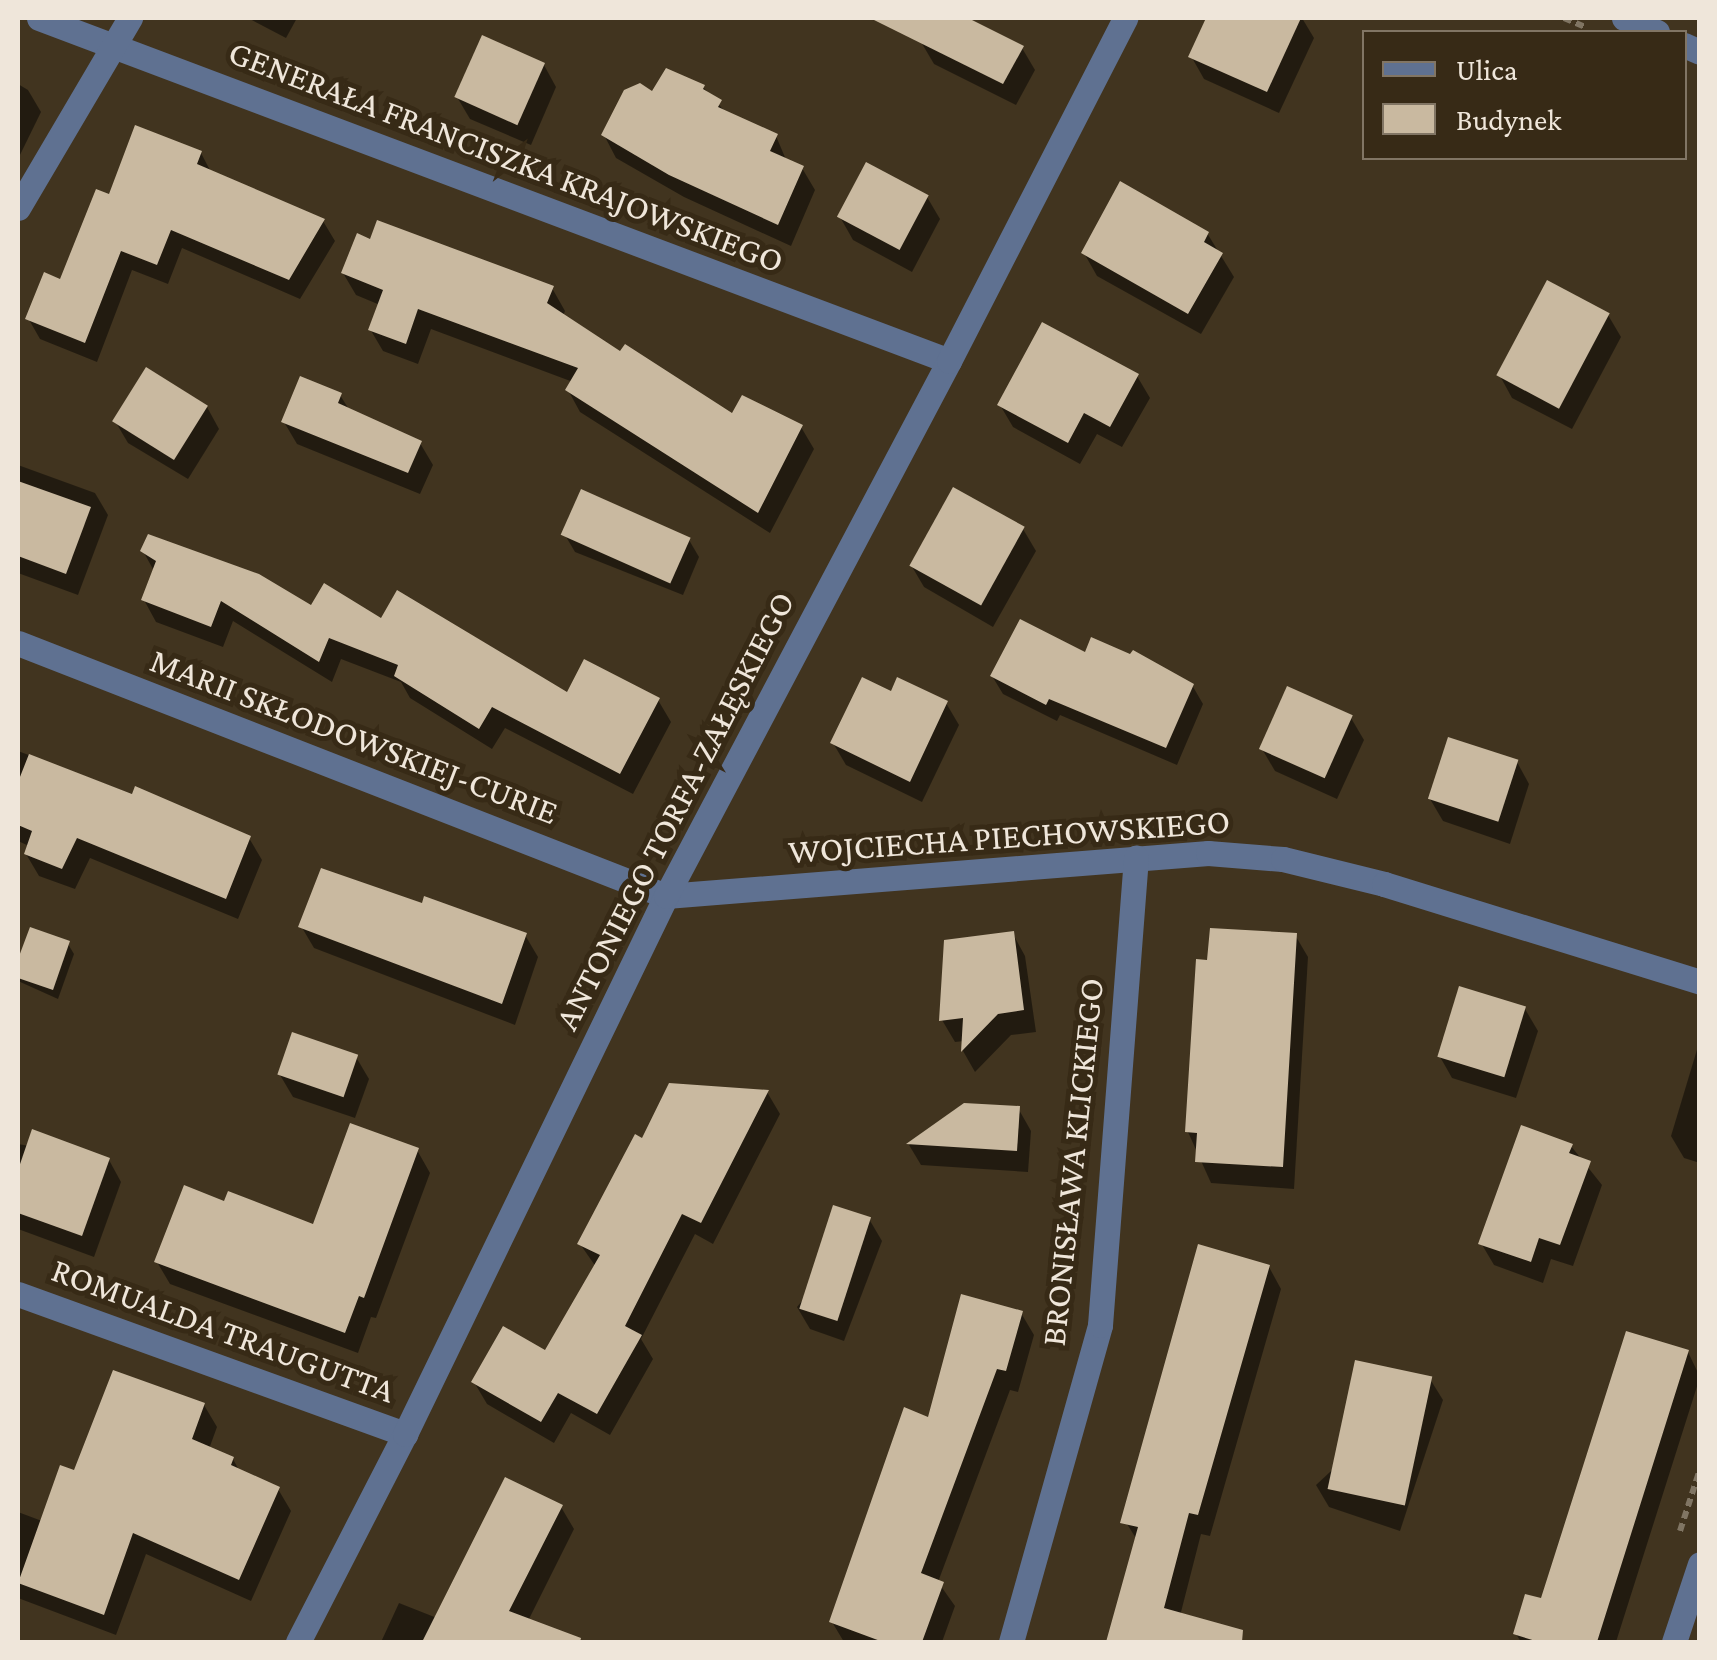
<!DOCTYPE html>
<meta charset="utf-8">
<style>
body{margin:0}
#map{position:relative;width:1717px;height:1660px;overflow:hidden;background:#41341f;font-family:"Crimson Pro",serif}
div>[style]{position:absolute}
.shadow>*{inset:0;background:#0007}
.building>*{inset:0;background:#c9b9a0;transform-origin:0 0}
.path>*{height:6px;margin-top:-3px;transform-origin:0;background:repeating-linear-gradient(90deg,#807563 0 8px,transparent 0 13px)}
.street>*{height:25px;margin:-12.5px;padding:0 12.5px;transform-origin:12.5px;border-radius:12.5px;background:#5f7191}
span{translate:-50% -50%;white-space:nowrap;text-align:center;line-height:1.15;-webkit-text-stroke:10px #372a16;paint-order:stroke}
.street-label{font-size:35px;color:#efe6da}
.frame{position:absolute;inset:0;border:20px solid #efe6da;pointer-events:none}
.legend{position:absolute;left:1362px;top:30px;width:325px;height:130px;box-sizing:border-box;background:#372a16;border:2px solid #817564;margin:0;padding:12px 18px;list-style:none;font-size:30px;color:#efe6da}
.legend li{display:flex;align-items:center;gap:20px;height:50px}
.legend b{width:50px;border:2px solid #817564}
</style>
<div id="map">
<div class="shadow">
<i style="clip-path:polygon(248px 18px,297px 18px,286px 38px)"></i>
<i style="clip-path:polygon(935px 18px,963px 18px,1022px 48px,1035px 70px,1016px 105px,934px 64px,921px 42px)"></i>
<i style="clip-path:polygon(1209px 18px,1302px 18px,1314px 38px,1279px 113px,1204px 79px,1191px 56px)"></i>
<i style="clip-path:polygon(544px 65px,556px 87px,531px 145px,470px 119px,457px 97px)"></i>
<i style="clip-path:polygon(18px 84px,28px 90px,41px 112px,18px 159px)"></i>
<i style="clip-path:polygon(703px 87px,728px 115px,776px 136px,787px 162px,802px 168px,815px 190px,791px 246px,684px 197px,616px 158px,604px 135px,653px 94px)"></i>
<i style="clip-path:polygon(201px 153px,212px 174px,323px 221px,335px 241px,300px 299px,182px 248px,168px 284px,132px 270px,97px 362px,40px 339px,28px 318px,61px 282px,110px 197px)"></i>
<i style="clip-path:polygon(927px 197px,940px 219px,912px 272px,853px 240px,840px 217px)"></i>
<i style="clip-path:polygon(1207px 233px,1234px 277px,1201px 334px,1097px 276px,1084px 253px)"></i>
<i style="clip-path:polygon(343px 273px,552px 288px,565px 311px,563px 316px,620px 354px,733px 417px,801px 427px,814px 449px,770px 533px,580px 412px,568px 390px,573px 382px,431px 329px,418px 364px,383px 351px,370px 329px,380px 305px,356px 295px)"></i>
<i style="clip-path:polygon(1608px 315px,1621px 337px,1572px 429px,1512px 398px,1500px 376px)"></i>
<i style="clip-path:polygon(1137px 376px,1150px 398px,1122px 447px,1097px 434px,1080px 464px,1013px 427px,1000px 405px)"></i>
<i style="clip-path:polygon(340px 395px,350px 411px,420px 443px,433px 465px,420px 494px,297px 444px,284px 422px)"></i>
<i style="clip-path:polygon(207px 407px,219px 429px,188px 479px,128px 443px,115px 421px)"></i>
<i style="clip-path:polygon(18px 465px,95px 493px,108px 515px,78px 595px,18px 573px)"></i>
<i style="clip-path:polygon(1023px 529px,1036px 551px,993px 627px,924px 587px,911px 565px)"></i>
<i style="clip-path:polygon(565px 535px,689px 540px,699px 557px,683px 595px,575px 552px)"></i>
<i style="clip-path:polygon(143px 551px,312px 608px,382px 622px,568px 696px,658px 700px,671px 722px,633px 794px,505px 728px,492px 749px,410px 698px,401px 682px,341px 659px,332px 682px,233px 621px,223px 647px,156px 622px,144px 600px,154px 571px)"></i>
<i style="clip-path:polygon(1086px 656px,1192px 685px,1203px 704px,1177px 765px,1060px 715px,1057px 721px,1003px 694px,992px 676px)"></i>
<i style="clip-path:polygon(892px 694px,946px 703px,959px 725px,922px 802px,846px 765px,833px 743px)"></i>
<i style="clip-path:polygon(1351px 718px,1364px 740px,1337px 799px,1275px 771px,1262px 749px)"></i>
<i style="clip-path:polygon(18px 751px,249px 838px,262px 860px,238px 919px,90px 858px,75px 889px,39px 876px,26px 854px,29px 846px,18px 841px)"></i>
<i style="clip-path:polygon(1517px 762px,1529px 784px,1510px 844px,1443px 821px,1430px 799px)"></i>
<i style="clip-path:polygon(423px 906px,525px 935px,538px 957px,515px 1025px,314px 948px,301px 926px)"></i>
<i style="clip-path:polygon(31px 930px,68px 944px,74px 954px,58px 999px,18px 981px,18px 966px)"></i>
<i style="clip-path:polygon(1013px 934px,1025px 956px,1036px 1032px,1011px 1035px,975px 1072px,963px 1051px,964px 1041px,955px 1042px,942px 1020px)"></i>
<i style="clip-path:polygon(1295px 935px,1308px 957px,1294px 1189px,1211px 1183px,1188px 1132px,1210px 962px)"></i>
<i style="clip-path:polygon(1525px 1009px,1538px 1031px,1516px 1098px,1452px 1078px,1439px 1055px)"></i>
<i style="clip-path:polygon(1699px 1043px,1700px 1043px,1700px 1163px,1684px 1158px,1671px 1136px)"></i>
<i style="clip-path:polygon(356px 1057px,369px 1079px,355px 1118px,293px 1097px,280px 1075px)"></i>
<i style="clip-path:polygon(767px 1092px,780px 1114px,713px 1244px,695px 1234px,641px 1339px,653px 1359px,610px 1435px,571px 1413px,554px 1443px,487px 1404px,474px 1382px,546px 1353px,596px 1267px,580px 1244px,644px 1141px)"></i>
<i style="clip-path:polygon(965px 1105px,1018px 1108px,1031px 1131px,1028px 1172px,921px 1165px,909px 1145px)"></i>
<i style="clip-path:polygon(18px 1144px,109px 1160px,121px 1182px,94px 1257px,18px 1229px)"></i>
<i style="clip-path:polygon(1571px 1146px,1602px 1185px,1573px 1266px,1551px 1259px,1543px 1283px,1494px 1265px,1481px 1243px)"></i>
<i style="clip-path:polygon(417px 1150px,430px 1173px,376px 1318px,371px 1317px,358px 1353px,170px 1284px,157px 1262px,226px 1204px,315px 1228px)"></i>
<i style="clip-path:polygon(869px 1219px,882px 1241px,844px 1341px,810px 1329px,797px 1307px)"></i>
<i style="clip-path:polygon(1269px 1267px,1281px 1289px,1210px 1536px,1201px 1534px,1180px 1616px,1192px 1637px,1191px 1642px,1109px 1642px,1137px 1540px,1127px 1524px)"></i>
<i style="clip-path:polygon(1021px 1313px,1034px 1335px,1018px 1392px,1010px 1390px,938px 1582px,955px 1606px,942px 1642px,844px 1642px,832px 1622px)"></i>
<i style="clip-path:polygon(1688px 1352px,1700px 1377px,1616px 1642px,1521px 1642px,1516px 1634px,1543px 1601px)"></i>
<i style="clip-path:polygon(1430px 1379px,1443px 1400px,1400px 1531px,1329px 1507px,1316px 1485px)"></i>
<i style="clip-path:polygon(204px 1405px,217px 1427px,209px 1449px,233px 1459px,240px 1472px,278px 1489px,291px 1511px,251px 1601px,146px 1554px,116px 1635px,18px 1598px,18px 1512px,42px 1521px,76px 1473px)"></i>
<i style="clip-path:polygon(561px 1507px,574px 1529px,527px 1623px,538px 1642px,381px 1642px,399px 1603px,437px 1618px)"></i>
</div>
<div class="building">
<i style="clip-path:polygon(870px 18px,968px 18px,1024px 46px,1003px 84px)"></i>
<i style="clip-path:polygon(1206px 18px,1301px 18px,1267px 92px,1188px 57px)"></i>
<i style="left:482px;top:35px;width:69px;height:68px;rotate:24deg"></i>
<i style="clip-path:polygon(666px 68px,705px 85px,703px 89px,722px 100px,718px 107px,778px 134px,770px 151px,804px 166px,778px 225px,669px 175px,601px 135px,624px 90px,640px 83px,652px 91px)"></i>
<i style="clip-path:polygon(135px 125px,202px 151px,197px 164px,325px 219px,289px 280px,171px 230px,157px 265px,121px 251px,85px 343px,25px 319px,44px 272px,60px 279px,96px 189px,109px 194px)"></i>
<i style="left:866px;top:162px;width:71px;height:62px;rotate:28deg"></i>
<i style="clip-path:polygon(1120px 181px,1209px 232px,1204px 242px,1223px 253px,1188px 314px,1081px 253px)"></i>
<i style="clip-path:polygon(377px 220px,554px 286px,547px 303px,620px 351px,625px 344px,732px 413px,742px 395px,803px 425px,758px 513px,565px 390px,578px 368px,418px 309px,406px 344px,368px 330px,383px 290px,341px 273px,357px 233px,370px 239px)"></i>
<i style="left:1547px;top:280px;width:71px;height:108px;rotate:28deg"></i>
<i style="clip-path:polygon(1042px 322px,1139px 374px,1110px 427px,1084px 413px,1068px 443px,997px 405px)"></i>
<i style="left:146px;top:367px;width:73px;height:64px;rotate:32deg"></i>
<i style="clip-path:polygon(300px 376px,342px 393px,338px 403px,422px 441px,408px 473px,281px 422px)"></i>
<i style="clip-path:polygon(18px 481px,91px 507px,66px 574px,18px 556px)"></i>
<i style="left:953px;top:487px;width:82px;height:90px;rotate:29deg"></i>
<i style="left:581px;top:489px;width:120px;height:50px;rotate:24deg"></i>
<i style="clip-path:polygon(148px 534px,259px 574px,311px 605px,324px 583px,381px 618px,397px 590px,567px 692px,584px 659px,660px 698px,620px 774px,492px 707px,479px 729px,394px 676px,398px 665px,329px 638px,319px 662px,221px 601px,211px 627px,141px 600px,156px 561px,140px 551px)"></i>
<i style="clip-path:polygon(1020px 619px,1085px 652px,1091px 637px,1130px 654px,1133px 650px,1194px 684px,1166px 748px,1049px 699px,1046px 705px,990px 676px)"></i>
<i style="clip-path:polygon(862px 677px,891px 691px,897px 677px,948px 701px,910px 782px,830px 743px)"></i>
<i style="left:1287px;top:686px;width:72px;height:69px;rotate:24deg"></i>
<i style="left:1448px;top:737px;width:74px;height:65px;rotate:18deg"></i>
<i style="clip-path:polygon(29px 754px,132px 794px,135px 786px,251px 836px,226px 899px,77px 838px,62px 869px,24px 854px,32px 831px,18px 825px,18px 782px)"></i>
<i style="clip-path:polygon(321px 868px,422px 903px,424px 896px,527px 933px,502px 1004px,298px 927px)"></i>
<i style="clip-path:polygon(30px 927px,70px 941px,53px 990px,18px 978px,18px 959px)"></i>
<i style="clip-path:polygon(1210px 928px,1297px 933px,1283px 1167px,1195px 1162px,1197px 1133px,1185px 1132px,1196px 959px,1207px 960px)"></i>
<i style="clip-path:polygon(1014px 931px,1024px 1010px,998px 1014px,961px 1052px,963px 1018px,939px 1021px,944px 940px)"></i>
<i style="left:1459px;top:986px;width:70px;height:74px;rotate:17deg"></i>
<i style="left:292px;top:1032px;width:70px;height:45px;rotate:19deg"></i>
<i style="clip-path:polygon(669px 1083px,769px 1090px,701px 1223px,682px 1214px,625px 1326px,642px 1335px,597px 1414px,558px 1393px,541px 1422px,471px 1382px,503px 1326px,545px 1350px,600px 1255px,577px 1244px,635px 1134px,642px 1138px)"></i>
<i style="clip-path:polygon(964px 1103px,1020px 1106px,1017px 1151px,906px 1144px)"></i>
<i style="clip-path:polygon(350px 1123px,419px 1148px,364px 1298px,359px 1296px,345px 1333px,154px 1262px,184px 1185px,224px 1201px,228px 1191px,313px 1224px)"></i>
<i style="clip-path:polygon(1521px 1125px,1573px 1144px,1569px 1153px,1591px 1161px,1560px 1245px,1539px 1238px,1531px 1262px,1478px 1244px)"></i>
<i style="clip-path:polygon(32px 1129px,110px 1158px,82px 1236px,18px 1213px,18px 1170px)"></i>
<i style="left:833px;top:1205px;width:40px;height:109px;rotate:18deg"></i>
<i style="clip-path:polygon(1198px 1244px,1270px 1265px,1198px 1515px,1189px 1513px,1164px 1608px,1243px 1630px,1242px 1642px,1106px 1642px,1138px 1527px,1120px 1523px)"></i>
<i style="clip-path:polygon(961px 1294px,1023px 1311px,1006px 1371px,997px 1369px,921px 1573px,944px 1582px,922px 1642px,883px 1642px,829px 1622px,904px 1407px,928px 1417px)"></i>
<i style="clip-path:polygon(1626px 1331px,1689px 1350px,1597px 1642px,1539px 1642px,1513px 1634px,1525px 1594px,1541px 1598px)"></i>
<i style="left:1355px;top:1360px;width:79px;height:132px;rotate:12deg"></i>
<i style="clip-path:polygon(113px 1370px,205px 1403px,192px 1439px,234px 1457px,231px 1465px,280px 1487px,239px 1580px,133px 1533px,104px 1615px,18px 1583px,60px 1465px,74px 1470px)"></i>
<i style="clip-path:polygon(505px 1477px,563px 1505px,509px 1611px,581px 1638px,580px 1642px,422px 1642px)"></i>
</div>
<div class="path">
<i style="left:1564px;top:18px;width:25px;rotate:23deg"></i>
<i style="left:1680px;top:1531px;width:65px;rotate:-72.1deg"></i>
</div>
<div class="street">
<i style="left:39px;top:18px;width:972px;rotate:20.65deg"></i>
<i style="left:1624px;top:18px;width:36px;rotate:23deg"></i>
<i style="left:1684px;top:45px;width:17px;rotate:24deg"></i>
<i style="left:18px;top:208px;width:221px;rotate:-59.5deg"></i>
<i style="left:18px;top:643px;width:696px;rotate:21.33deg"></i>
<i style="left:666px;top:896px;width:544px;rotate:-4.54deg"></i>
<i style="left:1208px;top:853px;width:75px;rotate:4.6deg"></i>
<i style="left:1283px;top:859px;width:104px;rotate:13.9deg"></i>
<i style="left:1384px;top:884px;width:331px;rotate:17.2deg"></i>
<i style="left:18px;top:1294px;width:412px;rotate:19.9deg"></i>
<i style="left:298px;top:1642px;width:234px;rotate:-62.8deg"></i>
<i style="left:405px;top:1434px;width:598px;rotate:-64.12deg"></i>
<i style="left:666px;top:896px;width:605px;rotate:-62.12deg"></i>
<i style="left:949px;top:361px;width:386px;rotate:-62.8deg"></i>
<i style="left:1011px;top:1642px;width:329px;rotate:-74.3deg"></i>
<i style="left:1100px;top:1325px;width:469px;rotate:-85.6deg"></i>
<i style="left:1674px;top:1642px;width:82px;rotate:-71.6deg"></i>
</div>
<div class="street-label">
<span style="left:506px;top:157px;rotate:21deg">GENERAŁA FRANCISZKA KRAJOWSKIEGO</span>
<span style="left:354px;top:737px;rotate:21deg">MARII SKŁODOWSKIEJ-CURIE</span>
<span style="left:675px;top:811px;rotate:-63deg">ANTONIEGO TORFA-ZAŁĘSKIEGO</span>
<span style="left:1009px;top:837px;rotate:-4deg">WOJCIECHA PIECHOWSKIEGO</span>
<span style="left:1073px;top:1162px;rotate:-84deg">BRONISŁAWA KLICKIEGO</span>
<span style="left:223px;top:1331px;rotate:20deg">ROMUALDA TRAUGUTTA</span>
</div>
<div class="frame"></div>
<ul class="legend">
<li><b style="height:12px;background:#5f7191"></b>Ulica</li>
<li><b style="height:28px;background:#c9b9a0"></b>Budynek</li>
</ul>
</div>
